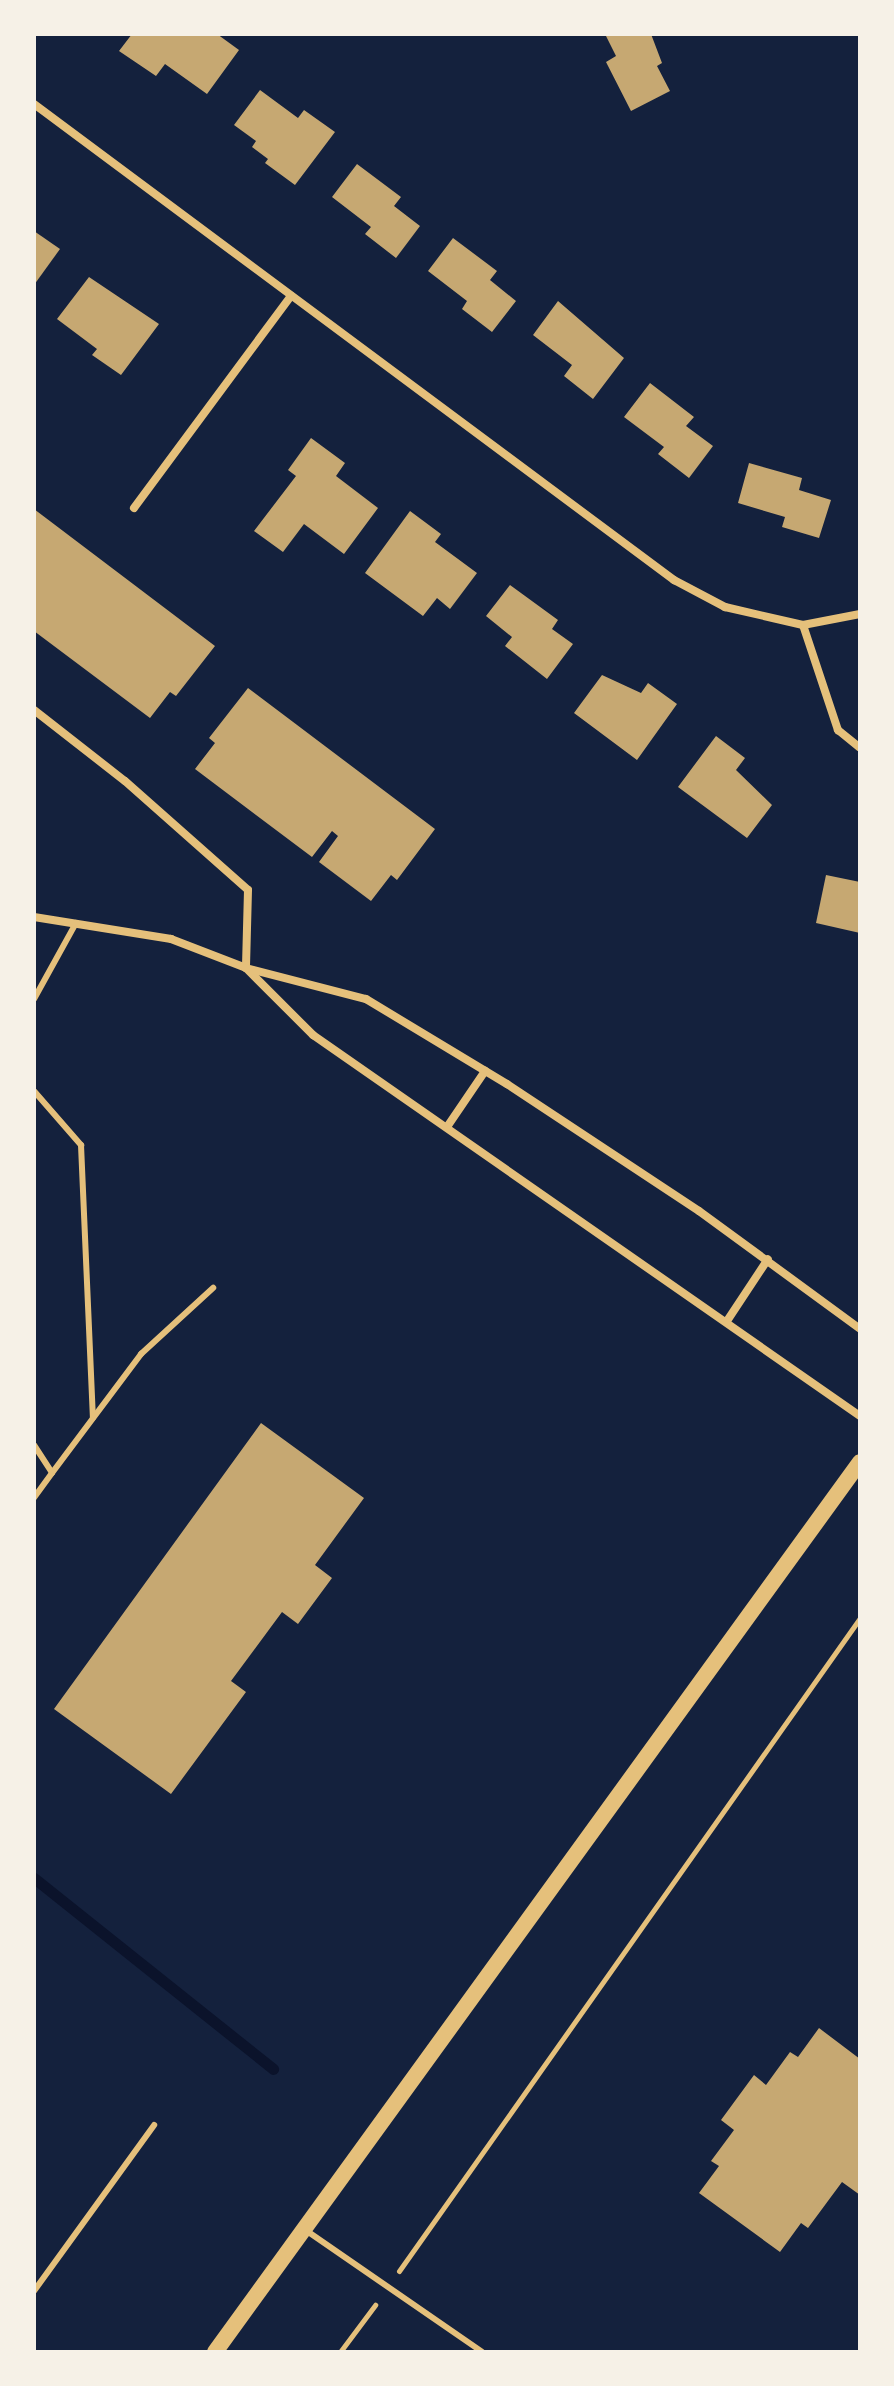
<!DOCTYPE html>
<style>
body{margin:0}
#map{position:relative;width:894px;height:2386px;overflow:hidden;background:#14213d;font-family:"Space Grotesk",sans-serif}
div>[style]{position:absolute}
.stream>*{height:11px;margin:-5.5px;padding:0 5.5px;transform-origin:5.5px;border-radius:5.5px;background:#0b132b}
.building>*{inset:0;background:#c6a872}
.path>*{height:5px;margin:-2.5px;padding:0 2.5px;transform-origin:2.5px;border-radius:2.5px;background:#e5c07b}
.service>*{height:6px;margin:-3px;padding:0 3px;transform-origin:3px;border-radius:3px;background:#e5c07b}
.minor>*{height:8px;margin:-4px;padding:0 4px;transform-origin:4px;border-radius:4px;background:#e5c07b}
.secondary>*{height:16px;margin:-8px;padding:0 8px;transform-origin:8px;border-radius:8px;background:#e5c07b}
span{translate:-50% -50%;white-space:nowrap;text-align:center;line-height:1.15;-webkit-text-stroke:8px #f6f1e7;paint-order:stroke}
.frame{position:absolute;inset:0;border:36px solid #f6f1e7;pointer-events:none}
</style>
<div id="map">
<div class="stream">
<i style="left:34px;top:1878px;width:306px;rotate:38.6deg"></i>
</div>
<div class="building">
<i style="clip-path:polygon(132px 34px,217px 34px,239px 50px,207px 94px,165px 64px,156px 76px,119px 51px)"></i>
<i style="clip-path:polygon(605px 34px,651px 34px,662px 63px,657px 66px,670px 91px,631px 111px,606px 62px,616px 56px)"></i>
<i style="clip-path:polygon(260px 90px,298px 118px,304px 110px,335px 132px,295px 185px,265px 163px,268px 159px,252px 147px,256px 141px,234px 125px)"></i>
<i style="clip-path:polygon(357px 164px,401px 197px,394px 206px,420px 226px,396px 258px,365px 234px,371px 227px,332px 197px)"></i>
<i style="clip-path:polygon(34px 231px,60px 249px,34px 285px)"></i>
<i style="clip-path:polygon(453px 238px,497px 271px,490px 280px,516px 301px,492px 332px,462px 309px,467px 301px,428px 271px)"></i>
<i style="clip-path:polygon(89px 277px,159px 324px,121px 375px,92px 355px,97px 349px,57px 319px)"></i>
<i style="clip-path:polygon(558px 301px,624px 358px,593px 399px,564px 376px,572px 365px,533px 335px)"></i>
<i style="clip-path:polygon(650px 383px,694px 417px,686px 426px,713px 446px,689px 478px,658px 454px,664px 447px,624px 417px)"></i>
<i style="clip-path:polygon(311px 438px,345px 463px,336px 476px,378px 508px,344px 554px,304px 524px,283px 552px,254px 531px,296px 476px,288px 470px)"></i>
<i style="clip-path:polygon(749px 463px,802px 478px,799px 490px,831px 500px,819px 538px,782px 527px,785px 517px,738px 503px)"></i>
<i style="clip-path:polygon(34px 509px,215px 646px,176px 696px,170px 692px,150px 718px,34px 631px)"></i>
<i style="clip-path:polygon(410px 511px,441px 534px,435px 542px,477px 573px,450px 609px,437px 598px,423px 616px,365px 573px)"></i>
<i style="clip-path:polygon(510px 585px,558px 620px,552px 629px,573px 644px,547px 679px,505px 646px,512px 637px,486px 616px)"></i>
<i style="clip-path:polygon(602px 675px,641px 693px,648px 683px,677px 704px,637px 760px,574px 713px)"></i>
<i style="clip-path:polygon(248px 688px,435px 829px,397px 880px,391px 875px,371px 901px,319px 862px,338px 836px,332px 831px,312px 857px,195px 769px,215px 743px,209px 738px)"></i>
<i style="clip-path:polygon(716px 736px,745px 758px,736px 770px,772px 805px,747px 838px,678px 787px)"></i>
<i style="clip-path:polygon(826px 875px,860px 882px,860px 933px,816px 923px)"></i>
<i style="clip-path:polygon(261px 1423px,364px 1498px,315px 1565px,332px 1578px,298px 1624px,282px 1612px,231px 1681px,246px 1692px,171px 1794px,54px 1709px)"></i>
<i style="clip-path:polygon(819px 2028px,860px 2059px,860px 2195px,842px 2182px,808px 2228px,801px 2223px,780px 2252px,699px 2193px,719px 2166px,711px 2161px,734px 2130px,721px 2120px,754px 2075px,766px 2085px,790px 2052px,798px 2057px)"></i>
</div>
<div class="path">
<i style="left:399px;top:2271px;width:799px;rotate:-54.78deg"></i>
<i style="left:340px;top:2352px;width:59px;rotate:-53.3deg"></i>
</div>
<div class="service">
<i style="left:34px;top:999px;width:87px;rotate:-61.1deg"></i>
<i style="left:34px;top:1091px;width:72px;rotate:49deg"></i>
<i style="left:81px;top:1145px;width:273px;rotate:87.5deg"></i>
<i style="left:34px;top:1445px;width:33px;rotate:57deg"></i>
<i style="left:52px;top:1473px;width:31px;rotate:126deg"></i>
<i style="left:52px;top:1473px;width:149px;rotate:-53.2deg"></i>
<i style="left:141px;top:1354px;width:98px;rotate:-42.5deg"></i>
<i style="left:304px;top:2229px;width:216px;rotate:34.6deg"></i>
<i style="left:34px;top:2291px;width:205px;rotate:-54.1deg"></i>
</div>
<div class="minor">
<i style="left:34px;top:104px;width:798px;rotate:36.64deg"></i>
<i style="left:674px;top:580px;width:58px;rotate:27.9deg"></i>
<i style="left:725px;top:607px;width:80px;rotate:13deg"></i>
<i style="left:803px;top:625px;width:58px;rotate:-10.9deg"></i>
<i style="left:134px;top:508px;width:264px;rotate:-53.5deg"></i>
<i style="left:803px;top:625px;width:111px;rotate:71.6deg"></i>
<i style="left:838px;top:730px;width:28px;rotate:39deg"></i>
<i style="left:34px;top:710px;width:115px;rotate:38deg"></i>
<i style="left:125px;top:781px;width:164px;rotate:41.5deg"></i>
<i style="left:248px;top:890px;width:78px;rotate:91.5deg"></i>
<i style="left:246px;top:968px;width:95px;rotate:45deg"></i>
<i style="left:313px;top:1035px;width:667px;rotate:34.86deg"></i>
<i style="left:34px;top:917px;width:139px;rotate:9.1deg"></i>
<i style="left:171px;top:939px;width:80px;rotate:21.1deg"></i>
<i style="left:246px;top:968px;width:124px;rotate:14.5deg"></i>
<i style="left:366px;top:999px;width:165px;rotate:31.1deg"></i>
<i style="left:507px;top:1084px;width:230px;rotate:33.5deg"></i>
<i style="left:699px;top:1211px;width:200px;rotate:36.2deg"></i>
<i style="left:447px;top:1127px;width:68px;rotate:-55.8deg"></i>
<i style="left:727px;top:1321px;width:74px;rotate:-56.5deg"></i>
</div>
<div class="secondary">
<i style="left:215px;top:2352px;width:1099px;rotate:-54.07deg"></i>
</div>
<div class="frame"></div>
</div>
